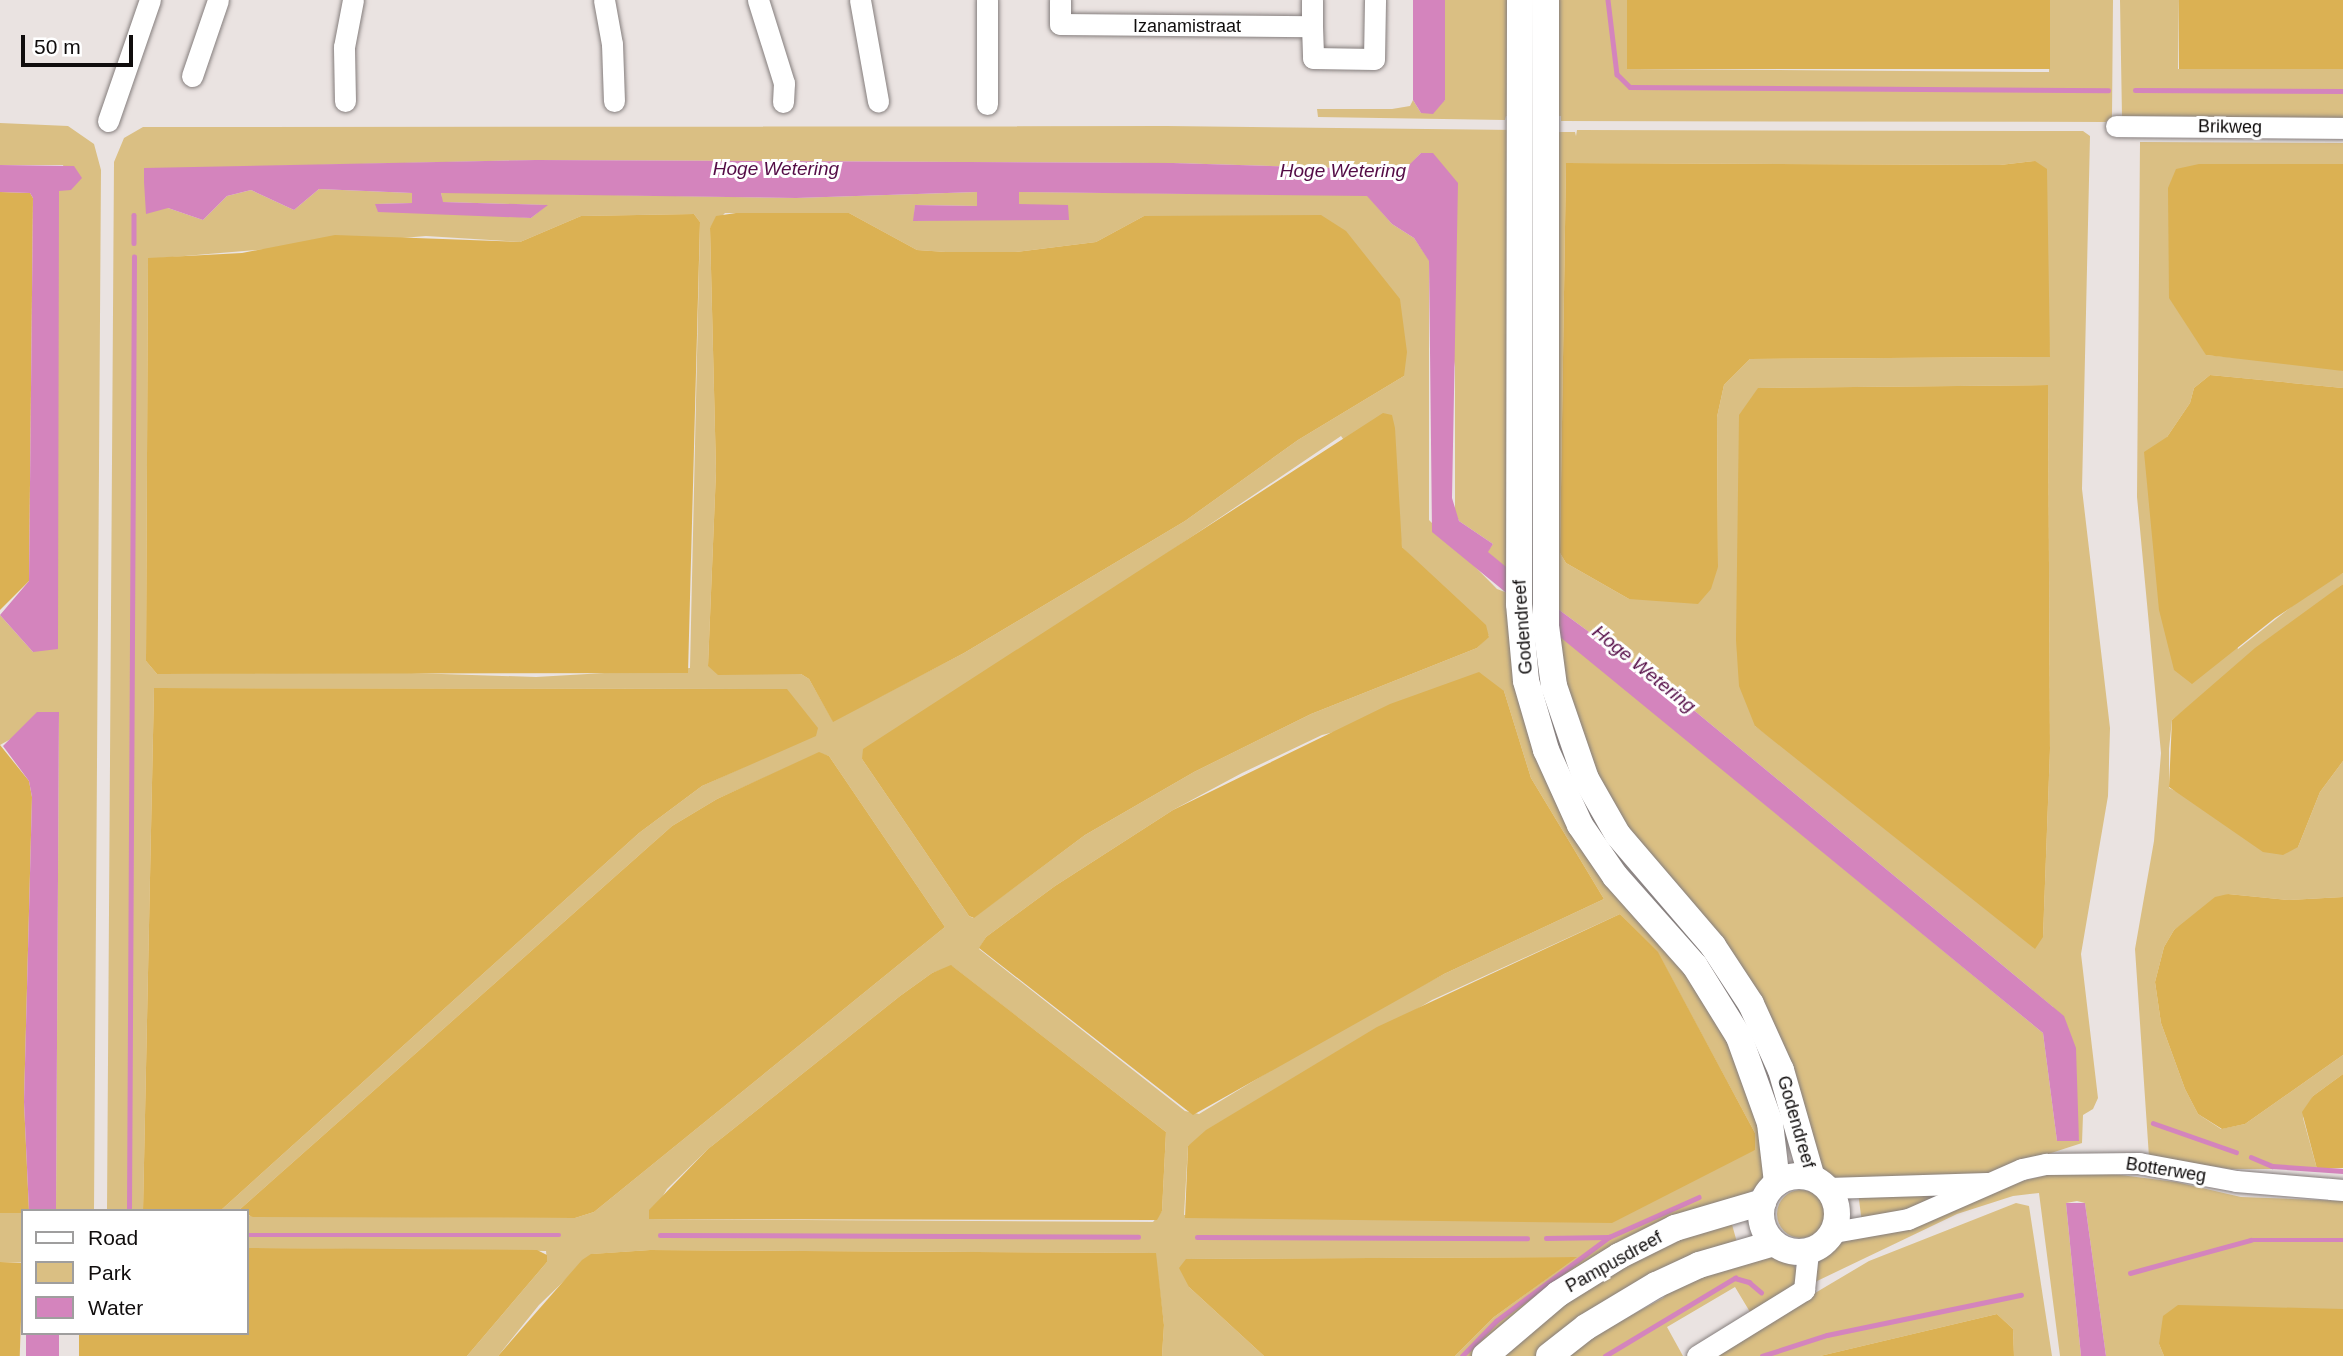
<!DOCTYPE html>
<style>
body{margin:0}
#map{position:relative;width:2343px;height:1356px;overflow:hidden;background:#eae3e1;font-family:Arial,sans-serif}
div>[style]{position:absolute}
.green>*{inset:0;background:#dabf83;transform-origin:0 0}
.round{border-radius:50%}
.forest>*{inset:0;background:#dbb153;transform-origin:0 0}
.water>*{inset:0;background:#d484bd;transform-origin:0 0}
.stream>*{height:4.5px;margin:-2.25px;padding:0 2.25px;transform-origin:2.25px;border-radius:2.25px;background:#d484bd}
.roads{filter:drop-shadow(0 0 2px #847d7c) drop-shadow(0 0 2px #847d7c)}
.minor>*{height:21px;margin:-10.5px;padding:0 10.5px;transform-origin:10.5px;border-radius:10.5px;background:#fff}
.major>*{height:26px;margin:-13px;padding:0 13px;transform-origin:13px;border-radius:13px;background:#fff}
.major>.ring{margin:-13px;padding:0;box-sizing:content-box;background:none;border:26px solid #fff;border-radius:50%}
span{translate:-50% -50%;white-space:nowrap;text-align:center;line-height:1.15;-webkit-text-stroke:6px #fff;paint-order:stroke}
.street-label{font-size:18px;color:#100d0d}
.water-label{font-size:19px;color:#540c46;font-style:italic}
.legend{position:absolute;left:21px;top:1209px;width:228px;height:126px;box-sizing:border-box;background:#fff;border:2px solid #9f9e9e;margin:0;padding:9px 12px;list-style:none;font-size:21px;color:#100d0d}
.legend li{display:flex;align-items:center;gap:14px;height:35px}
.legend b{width:35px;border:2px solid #9f9e9e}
.scale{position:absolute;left:21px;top:35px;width:112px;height:32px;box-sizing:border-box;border:4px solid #100d0d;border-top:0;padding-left:9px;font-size:21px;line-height:24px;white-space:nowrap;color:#100d0d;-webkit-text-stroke:5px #fff;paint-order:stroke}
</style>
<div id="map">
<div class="green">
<i style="clip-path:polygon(1445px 0,1516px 0,1516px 116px,1506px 116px,1505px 120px,1318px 117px,1317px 109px,1392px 109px,1410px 106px,1413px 100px,1421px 113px,1445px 100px)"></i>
<i style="clip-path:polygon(1550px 0,1627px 0,1636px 69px,2049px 72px,2050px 0,2113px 0,2112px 117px,2106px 122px,1561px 121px,1561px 116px,1550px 116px)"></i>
<i style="clip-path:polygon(2120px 0,2179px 0,2178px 69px,2343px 67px,2343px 122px,2122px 117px)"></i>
<i style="clip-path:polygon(0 123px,68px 126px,94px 144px,101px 170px,94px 1211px,56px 1211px,59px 712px,0 745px,0 615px,33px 652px,59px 190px,71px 190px,63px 165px,0 165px)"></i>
<i style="clip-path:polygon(evenodd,1166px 126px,1516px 130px,1514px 574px,1487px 552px,1493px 544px,1459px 521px,1455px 512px,1455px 367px,1421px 153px,1405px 170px,1173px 163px,536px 160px,144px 169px,168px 208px,203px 220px,227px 196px,251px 190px,294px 210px,319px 189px,412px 193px,413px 203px,376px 204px,531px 218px,547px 205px,442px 202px,441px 192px,796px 198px,977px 192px,978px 206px,915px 205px,914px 221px,981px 218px,1018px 204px,1019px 192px,1367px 195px,1392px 224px,1414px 238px,1429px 260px,1429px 520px,1497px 589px,1510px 594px,1541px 750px,1682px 957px,1748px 1068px,1767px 1182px,1477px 1356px,1455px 1356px,1494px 1317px,1576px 1257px,1186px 1259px,1189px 1287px,1264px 1356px,1162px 1356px,1164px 1325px,1155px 1253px,650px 1250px,592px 1254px,539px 1305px,498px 1356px,467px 1356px,547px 1262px,546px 1251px,247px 1248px,247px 1216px,575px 1218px,594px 1212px,945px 927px,829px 756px,819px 753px,717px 799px,672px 826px,238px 1211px,220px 1211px,639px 833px,702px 786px,744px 767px,787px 689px,154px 688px,143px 1211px,107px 1211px,114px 162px,124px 138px,143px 127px,1166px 126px,725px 213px,849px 213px,917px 250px,946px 252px,1015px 252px,1096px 242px,1144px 216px,1404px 376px,1298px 440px,1185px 521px,964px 653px,833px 721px,809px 679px,801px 674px,708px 666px,716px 471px,710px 228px,725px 213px,1166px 126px,694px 214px,700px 222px,690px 668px,536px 677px,380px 672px,157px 674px,146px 661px,148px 259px,426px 236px,520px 242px,581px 216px,694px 214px,1166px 126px,1341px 436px,1397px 516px,1402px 547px,1489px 636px,1477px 648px,1311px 714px,1194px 772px,1085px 835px,973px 918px,969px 916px,862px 759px,1341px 436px,1166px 126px,1504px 691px,1531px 778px,1604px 899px,1444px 974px,1334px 1032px,1199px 1114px,1185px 1111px,979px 949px,986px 937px,1055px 886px,1173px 810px,1242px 773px,1322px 735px,1504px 691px,1166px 126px,1620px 914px,1658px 953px,1755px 1133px,1755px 1150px,1184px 1215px,1188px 1146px,1432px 1000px,1620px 914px,1166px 126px,952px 966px,1166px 1132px,1162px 1211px,1153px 1222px,649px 1219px,667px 1189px,708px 1149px,900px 996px,932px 973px,952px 966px)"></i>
<i style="clip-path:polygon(evenodd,1577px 130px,2083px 131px,2090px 136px,2082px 489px,2110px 728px,2108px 796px,2081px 954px,2098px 1098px,2093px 1109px,2083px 1115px,2082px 1143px,1975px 1178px,1832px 1179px,1823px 1174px,1791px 1086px,1589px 775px,1551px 628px,2043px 1033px,2057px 1141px,2079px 1141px,2053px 1007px,1679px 698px,1551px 604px,1550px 132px,1575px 132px,1576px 136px,1577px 130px,2035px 161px,2050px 357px,1750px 359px,1724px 385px,1717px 417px,1718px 567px,1629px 599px,1566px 563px,1560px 553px,1566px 163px,2000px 165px,2035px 161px,1577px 130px,2048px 385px,2050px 749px,2043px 937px,1755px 726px,1758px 388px,2048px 385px)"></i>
<i style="clip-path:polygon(2140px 142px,2343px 143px,2343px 164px,2199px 164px,2206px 355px,2331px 367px,2343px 371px,2343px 388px,2210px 375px,2194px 388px,2190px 403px,2167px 437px,2238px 649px,2315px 588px,2343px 573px,2343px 584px,2172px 720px,2169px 749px,2169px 788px,2298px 847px,2320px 792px,2343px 761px,2343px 897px,2289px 900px,2228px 894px,2174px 930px,2164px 947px,2155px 982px,2161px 1023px,2185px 1089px,2198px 1114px,2221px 1129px,2245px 1124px,2343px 1055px,2343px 1074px,2313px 1096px,2303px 1118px,2317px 1169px,2231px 1169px,2149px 1157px,2135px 949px,2154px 841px,2161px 753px,2137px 497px)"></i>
<i style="clip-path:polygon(2073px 1169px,2176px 1182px,2241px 1197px,2343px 1201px,2343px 1309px,2280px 1309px,2159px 1344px,2164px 1356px,2106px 1356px,2085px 1203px,2077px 1201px,2066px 1203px,2081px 1356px,2060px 1356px,2039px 1193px,2013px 1196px,1957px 1214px,1815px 1282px,1819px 1260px,1838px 1240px,2001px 1186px)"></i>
<i class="round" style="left:1777px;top:1190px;width:48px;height:48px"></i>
<i style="clip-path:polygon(1932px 1190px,1943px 1197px,1862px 1223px,1858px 1192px)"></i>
<i style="clip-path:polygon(2016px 1203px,2029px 1206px,2052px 1356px,2014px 1356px,2013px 1329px,1997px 1314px,1820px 1356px,1709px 1356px,1869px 1261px)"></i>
<i style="left:0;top:1213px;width:23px;height:49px"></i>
<i style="clip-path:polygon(1729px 1214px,1738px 1246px,1541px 1356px,1493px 1356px,1583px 1283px)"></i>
<i style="clip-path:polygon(1773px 1252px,1793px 1263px,1801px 1279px,1753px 1317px,1735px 1287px,1667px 1327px,1683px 1356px,1557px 1356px,1663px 1298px,1681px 1278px)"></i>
</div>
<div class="forest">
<i style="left:1627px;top:0;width:423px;height:69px"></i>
<i style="left:2179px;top:0;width:164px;height:69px"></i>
<i style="clip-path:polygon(2035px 161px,2047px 169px,2050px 357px,1750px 359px,1724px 385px,1717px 417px,1718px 567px,1711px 589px,1698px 604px,1629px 599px,1566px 563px,1560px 553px,1566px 163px,2000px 165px)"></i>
<i style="clip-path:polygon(2199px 164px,2343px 164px,2343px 371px,2206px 355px,2169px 298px,2168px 188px,2176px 169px)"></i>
<i style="clip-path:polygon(0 192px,30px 193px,33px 198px,29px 581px,0 610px)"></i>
<i style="clip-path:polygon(736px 213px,849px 213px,917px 250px,946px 252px,1015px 252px,1096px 242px,1144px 216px,1321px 215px,1346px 231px,1400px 299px,1407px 352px,1404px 376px,1298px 440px,1185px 521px,964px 653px,833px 722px,809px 679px,801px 674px,718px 675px,708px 666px,716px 471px,710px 228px,716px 216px)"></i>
<i style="clip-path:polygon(694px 214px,700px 222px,688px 673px,157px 674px,146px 661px,148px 258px,242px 253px,335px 235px,520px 242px,581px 216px)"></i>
<i style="clip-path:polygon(2210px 375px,2343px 388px,2343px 573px,2275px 618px,2192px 684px,2174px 670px,2159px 610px,2144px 452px,2167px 437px,2190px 403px,2194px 388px)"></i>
<i style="clip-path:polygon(2048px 385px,2050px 749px,2043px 937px,2035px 949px,1755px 726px,1739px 686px,1736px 640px,1739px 415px,1758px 388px)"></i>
<i style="clip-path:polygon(1383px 413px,1392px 415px,1395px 428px,1402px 547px,1486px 625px,1489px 637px,1477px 648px,1311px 714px,1194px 772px,1085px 835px,974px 918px,969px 916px,862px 759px,863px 749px)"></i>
<i style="clip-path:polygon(2343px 584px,2343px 761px,2320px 792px,2298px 847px,2283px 855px,2263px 852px,2169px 787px,2172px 720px,2255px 648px)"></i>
<i style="clip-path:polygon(1479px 672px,1504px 691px,1531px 778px,1604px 899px,1444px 974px,1193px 1115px,979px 948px,986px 937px,1055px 886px,1173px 810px,1390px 704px)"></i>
<i style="clip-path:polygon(154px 688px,787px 689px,818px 728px,816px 736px,702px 786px,639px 833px,220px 1211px,143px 1211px)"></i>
<i style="clip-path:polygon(0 745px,29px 781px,32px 797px,24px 1102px,29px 1211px,23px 1213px,0 1213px)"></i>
<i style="clip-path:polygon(819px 752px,829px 756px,945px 927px,594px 1212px,575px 1218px,253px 1217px,238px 1211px,672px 826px,717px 799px)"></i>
<i style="clip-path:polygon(2228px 894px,2289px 900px,2343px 897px,2343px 1055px,2245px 1124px,2222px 1129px,2198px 1114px,2185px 1089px,2161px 1023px,2155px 982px,2164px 947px,2174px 930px,2215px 897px)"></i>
<i style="clip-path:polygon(1620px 914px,1658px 952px,1755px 1133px,1755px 1150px,1612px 1223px,1185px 1218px,1188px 1146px,1206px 1130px,1377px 1027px)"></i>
<i style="clip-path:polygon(951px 965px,1166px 1132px,1162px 1211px,1157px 1220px,649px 1219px,649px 1210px,708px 1149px,900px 996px,932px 973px)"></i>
<i style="clip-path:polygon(2343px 1074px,2343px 1168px,2317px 1169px,2302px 1112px,2313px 1096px)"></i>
<i style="clip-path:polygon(247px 1248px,537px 1250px,547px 1255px,547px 1262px,467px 1356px,79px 1356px,79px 1333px,247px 1333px)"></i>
<i style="clip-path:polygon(650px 1250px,1156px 1253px,1164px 1325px,1162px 1356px,498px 1356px,582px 1260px,591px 1254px)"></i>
<i style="clip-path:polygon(1577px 1257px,1494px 1317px,1455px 1356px,1264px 1356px,1189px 1287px,1179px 1268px,1186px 1259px)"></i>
<i style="left:0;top:1262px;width:23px;height:94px;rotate:2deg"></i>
<i style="clip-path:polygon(2178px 1305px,2343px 1309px,2343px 1356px,2164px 1356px,2159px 1344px,2163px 1316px)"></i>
<i style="clip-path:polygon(1997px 1314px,2013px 1329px,2014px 1356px,1820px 1356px)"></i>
</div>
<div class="water">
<i style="clip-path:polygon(1413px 0,1445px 0,1445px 100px,1433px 114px,1421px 113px,1413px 100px)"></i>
<i style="clip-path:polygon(1421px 153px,1433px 153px,1458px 183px,1452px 498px,1459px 521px,1493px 544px,1488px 552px,1551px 604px,1679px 698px,2064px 1016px,2076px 1048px,2079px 1141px,2057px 1141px,2043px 1033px,1432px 532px,1429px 261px,1414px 238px,1392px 224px,1367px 196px,1019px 192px,1019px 204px,1068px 205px,1069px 220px,913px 221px,915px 205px,977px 206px,977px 192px,796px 198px,441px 193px,443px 202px,548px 205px,531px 218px,378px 212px,375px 204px,412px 203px,412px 193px,319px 189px,294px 210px,251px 190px,227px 196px,203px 220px,168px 208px,146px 214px,144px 182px,144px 168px,536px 160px,1173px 163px,1404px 170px)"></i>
<i style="clip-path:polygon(0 165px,74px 166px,82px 178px,71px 190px,59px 191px,58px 649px,33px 652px,0 615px,29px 581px,33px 198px,30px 193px,0 192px)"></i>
<i style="clip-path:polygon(37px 712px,59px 712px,56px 1211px,29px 1211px,24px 1102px,32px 797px,29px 781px,3px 746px)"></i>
<i style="clip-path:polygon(2066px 1203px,2085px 1203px,2106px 1356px,2081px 1356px)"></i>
<i style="left:26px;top:1333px;width:33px;height:23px"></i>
</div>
<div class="stream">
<i style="left:1608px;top:0;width:75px;rotate:83.1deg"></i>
<i style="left:1617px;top:74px;width:18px;rotate:45deg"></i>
<i style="left:1630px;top:87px;width:478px;rotate:0.4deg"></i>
<i style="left:2135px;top:90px;width:208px;rotate:0.3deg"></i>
<i style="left:134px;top:215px;width:28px;rotate:90deg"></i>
<i style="left:2153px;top:1123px;width:88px;rotate:19.3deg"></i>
<i style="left:2251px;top:1157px;width:23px;rotate:23deg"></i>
<i style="left:2272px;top:1166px;width:71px;rotate:4deg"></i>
<i style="left:129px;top:1211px;width:954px;rotate:-89.7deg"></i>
<i style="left:247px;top:1235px;width:312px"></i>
<i style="left:660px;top:1235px;width:478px;rotate:0.2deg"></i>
<i style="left:1197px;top:1237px;width:330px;rotate:0.2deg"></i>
<i style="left:1546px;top:1238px;width:62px;rotate:-0.9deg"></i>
<i style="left:2130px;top:1273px;width:125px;rotate:-15.3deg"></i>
<i style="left:2251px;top:1240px;width:92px"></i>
<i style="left:1462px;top:1356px;width:49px;rotate:-45.8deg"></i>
<i style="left:1496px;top:1321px;width:141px;rotate:-36.6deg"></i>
<i style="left:1609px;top:1237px;width:98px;rotate:-24deg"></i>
<i style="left:1605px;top:1356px;width:152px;rotate:-31deg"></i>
<i style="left:1735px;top:1278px;width:15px;rotate:16deg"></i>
<i style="left:1749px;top:1282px;width:16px;rotate:40deg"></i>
<i style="left:1762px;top:1356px;width:68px;rotate:-17.9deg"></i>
<i style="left:1827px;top:1335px;width:198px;rotate:-11.7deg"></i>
</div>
<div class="roads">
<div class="minor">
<i style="left:604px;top:0;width:45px;rotate:79.7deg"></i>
<i style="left:612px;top:44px;width:57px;rotate:88deg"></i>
<i style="left:758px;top:0;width:87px;rotate:72.6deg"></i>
<i style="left:784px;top:83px;width:19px;rotate:93deg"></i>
<i style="left:860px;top:0;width:103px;rotate:79.9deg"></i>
<i style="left:1060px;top:0;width:24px;rotate:90deg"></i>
<i style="left:1060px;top:24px;width:252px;rotate:0.5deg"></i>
<i style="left:1312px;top:26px;width:26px;rotate:-90deg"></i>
<i style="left:1312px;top:26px;width:32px;rotate:88deg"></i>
<i style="left:1313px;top:58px;width:61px;rotate:0.9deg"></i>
<i style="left:1374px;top:59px;width:59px;rotate:-89deg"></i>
<i style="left:192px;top:76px;width:80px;rotate:-71.1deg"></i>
<i style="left:345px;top:101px;width:54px;rotate:-91.1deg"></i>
<i style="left:344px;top:47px;width:48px;rotate:-79.2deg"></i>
<i style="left:987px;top:104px;width:104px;rotate:-90deg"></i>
<i style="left:108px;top:121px;width:128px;rotate:-70.9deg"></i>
<i style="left:2116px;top:126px;width:227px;rotate:0.5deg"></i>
<i style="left:1828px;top:1188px;width:159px;rotate:-1.8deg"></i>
<i style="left:1834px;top:1232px;width:75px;rotate:-10deg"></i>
<i style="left:1908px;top:1219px;width:124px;rotate:-23.7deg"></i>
<i style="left:2022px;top:1169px;width:25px;rotate:-12deg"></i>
<i style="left:2046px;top:1164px;width:93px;rotate:-0.6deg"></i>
<i style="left:2139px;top:1163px;width:99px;rotate:10.5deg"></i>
<i style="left:2236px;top:1181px;width:107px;rotate:4.8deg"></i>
<i style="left:1697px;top:1356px;width:126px;rotate:-31.7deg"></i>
<i style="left:1804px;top:1290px;width:38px;rotate:-84deg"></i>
</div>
<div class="major">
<i style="left:1520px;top:0;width:604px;rotate:90.09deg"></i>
<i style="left:1519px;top:604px;width:77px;rotate:84.8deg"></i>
<i style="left:1526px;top:681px;width:72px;rotate:73.8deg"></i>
<i style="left:1546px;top:750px;width:82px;rotate:65.6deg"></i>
<i style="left:1580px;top:825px;width:62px;rotate:55.5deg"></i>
<i style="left:1615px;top:876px;width:120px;rotate:48.4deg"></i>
<i style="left:1695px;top:966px;width:84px;rotate:58.2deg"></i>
<i style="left:1739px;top:1037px;width:91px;rotate:70.2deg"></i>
<i style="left:1770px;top:1123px;width:60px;rotate:83.3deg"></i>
<i style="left:1546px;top:0;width:626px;rotate:90deg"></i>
<i style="left:1546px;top:626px;width:61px;rotate:82.4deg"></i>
<i style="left:1554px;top:686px;width:98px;rotate:71deg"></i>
<i style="left:1586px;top:779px;width:64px;rotate:60.3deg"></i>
<i style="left:1618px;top:835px;width:146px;rotate:49.4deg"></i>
<i style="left:1713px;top:946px;width:69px;rotate:56.8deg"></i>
<i style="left:1751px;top:1004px;width:72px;rotate:65.6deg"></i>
<i style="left:1781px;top:1070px;width:112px;rotate:74deg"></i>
<i class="ring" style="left:1761px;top:1176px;width:50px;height:50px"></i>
<i style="left:1485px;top:1356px;width:96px;rotate:-40.3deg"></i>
<i style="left:1558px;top:1294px;width:72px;rotate:-31.9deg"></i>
<i style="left:1619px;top:1256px;width:63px;rotate:-26.6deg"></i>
<i style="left:1675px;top:1228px;width:92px;rotate:-16.5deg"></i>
<i style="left:1549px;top:1356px;width:47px;rotate:-38.1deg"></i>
<i style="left:1586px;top:1327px;width:82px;rotate:-31deg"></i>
<i style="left:1656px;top:1285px;width:47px;rotate:-24.9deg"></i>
<i style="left:1699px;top:1265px;width:78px;rotate:-16.3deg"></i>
</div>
</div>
<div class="street-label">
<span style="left:1187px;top:26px">Izanamistraat</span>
<span style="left:2230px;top:127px;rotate:1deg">Brikweg</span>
<span style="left:1523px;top:627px;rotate:-94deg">Godendreef</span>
<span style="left:1796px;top:1122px;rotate:74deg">Godendreef</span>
<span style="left:2166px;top:1170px;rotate:9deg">Botterweg</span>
<span style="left:1614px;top:1262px;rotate:-29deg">Pampusdreef</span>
</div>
<div class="water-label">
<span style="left:776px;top:169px">Hoge Wetering</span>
<span style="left:1343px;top:171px">Hoge Wetering</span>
<span style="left:1644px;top:669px;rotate:39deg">Hoge Wetering</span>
</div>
<ul class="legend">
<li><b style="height:9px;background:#fff"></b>Road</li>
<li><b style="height:19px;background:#dabf83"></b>Park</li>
<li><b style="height:19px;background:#d484bd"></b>Water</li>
</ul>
<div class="scale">50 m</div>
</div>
